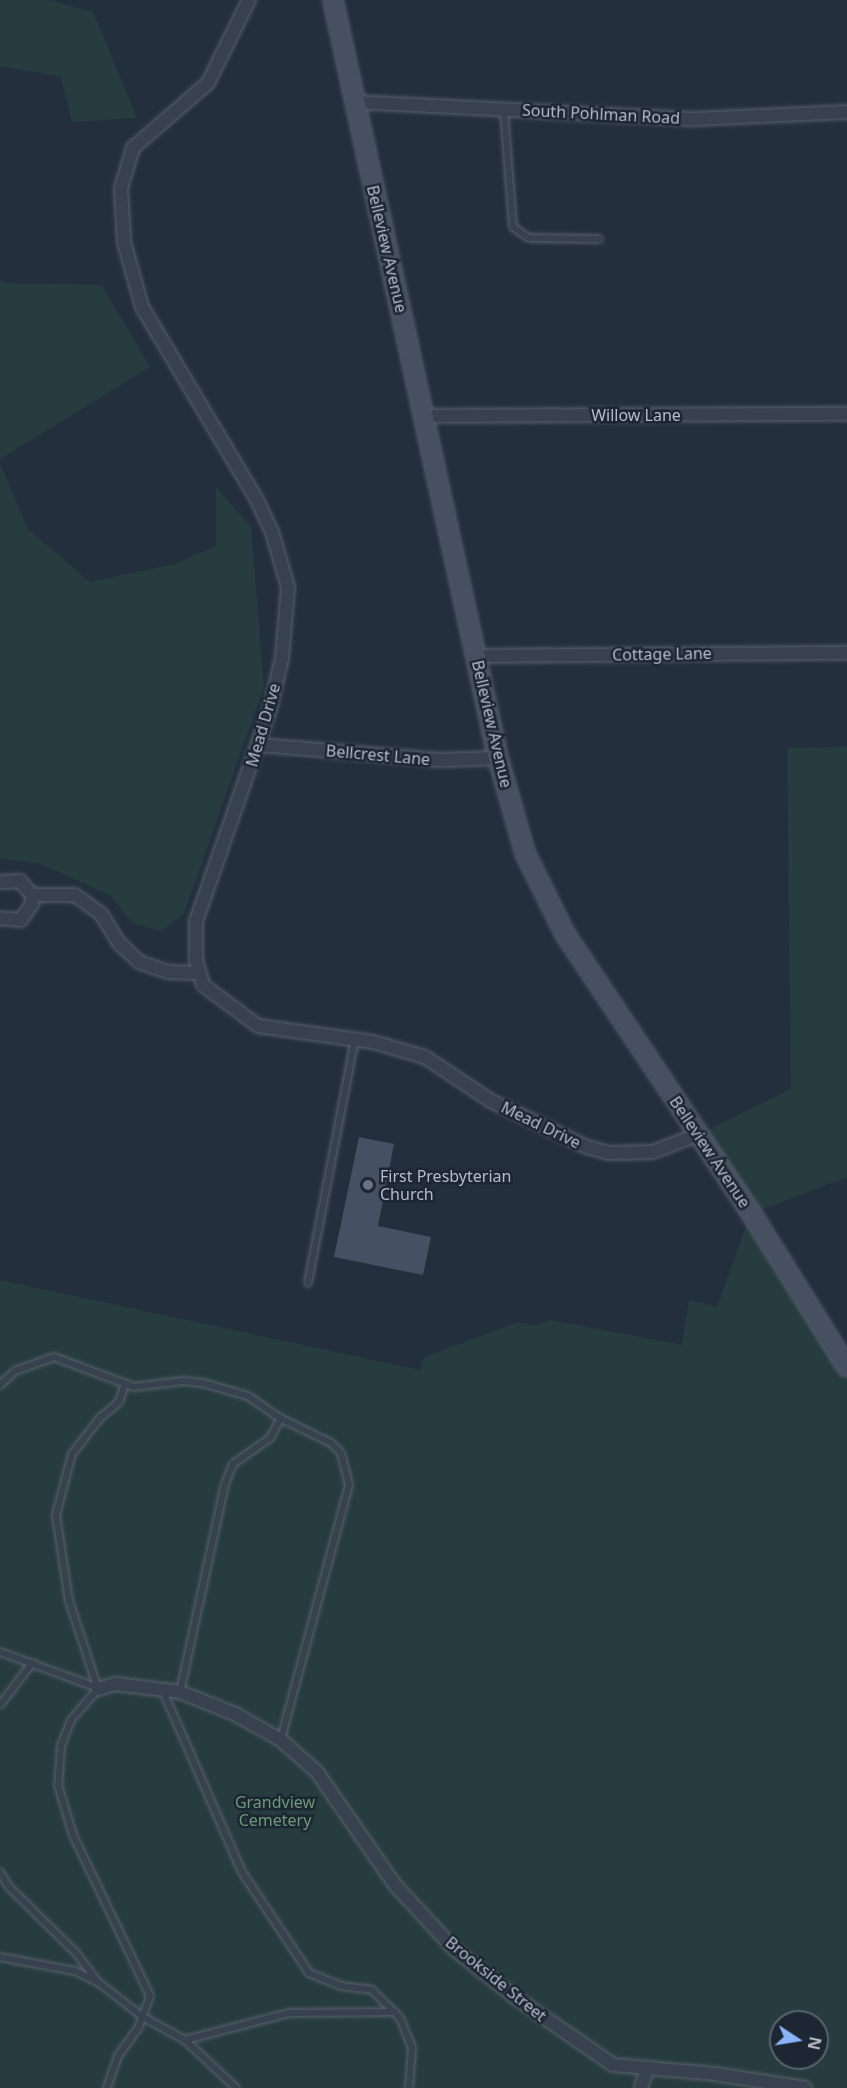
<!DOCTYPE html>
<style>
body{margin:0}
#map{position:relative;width:847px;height:2088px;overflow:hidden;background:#242f3e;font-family:"Noto Sans",sans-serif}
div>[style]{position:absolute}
.green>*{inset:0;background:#263c3f}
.building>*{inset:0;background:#455162}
.roads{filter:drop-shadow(0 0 2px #565f6c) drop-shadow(0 0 2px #565f6c)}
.lane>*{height:6px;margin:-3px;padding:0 3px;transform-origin:3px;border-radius:3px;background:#38414e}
.street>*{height:12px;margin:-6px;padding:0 6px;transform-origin:6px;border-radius:6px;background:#38414e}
.secondary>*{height:18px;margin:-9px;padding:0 9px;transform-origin:9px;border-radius:9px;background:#465061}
.dots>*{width:16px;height:16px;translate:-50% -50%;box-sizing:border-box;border:3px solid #1d2633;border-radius:50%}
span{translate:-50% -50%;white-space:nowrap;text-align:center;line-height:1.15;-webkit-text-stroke:5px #1d2633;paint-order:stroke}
.street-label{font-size:16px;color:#b4bcc9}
.poi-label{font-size:16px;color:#b4bcc9}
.left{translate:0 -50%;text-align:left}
.park-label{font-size:16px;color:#6b9a76}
.north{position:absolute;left:769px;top:2010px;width:60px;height:60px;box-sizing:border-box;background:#1d2633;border:2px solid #59626f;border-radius:50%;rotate:102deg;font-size:16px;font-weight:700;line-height:24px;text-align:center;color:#b4bcc9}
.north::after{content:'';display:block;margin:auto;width:21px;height:27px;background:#8ab4f8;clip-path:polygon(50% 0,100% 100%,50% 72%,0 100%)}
</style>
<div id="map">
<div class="green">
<i style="clip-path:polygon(0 0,49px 0,93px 12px,137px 118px,72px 122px,61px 77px,0 66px)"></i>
<i style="clip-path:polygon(0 279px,2px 283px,102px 285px,150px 367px,0 459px)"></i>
<i style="clip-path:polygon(0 463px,28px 529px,90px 582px,175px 564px,216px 546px,216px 487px,251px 527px,264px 687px,184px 914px,161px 931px,132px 923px,111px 896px,41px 864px,0 858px)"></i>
<i style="clip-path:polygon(evenodd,847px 747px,847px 1177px,751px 1214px,847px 1367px,847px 2088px,0 2088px,0 1280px,420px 1370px,424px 1357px,518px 1322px,535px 1326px,550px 1320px,682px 1345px,689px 1300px,717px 1307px,751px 1213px,699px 1134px,791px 1089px,787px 748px,847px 747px,781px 2022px,817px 2022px,817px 2058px,781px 2058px,781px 2022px)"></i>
</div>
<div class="building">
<i style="clip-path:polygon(359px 1137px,394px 1144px,378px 1226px,431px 1237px,423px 1275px,334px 1257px)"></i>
</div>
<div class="roads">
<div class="lane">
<i style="left:504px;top:110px;width:117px;rotate:85.6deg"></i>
<i style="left:513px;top:227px;width:19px;rotate:35deg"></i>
<i style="left:529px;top:238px;width:70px;rotate:0.8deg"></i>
<i style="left:308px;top:1283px;width:248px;rotate:-79.1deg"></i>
<i style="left:0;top:1385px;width:21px;rotate:-43deg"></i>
<i style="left:15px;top:1371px;width:41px;rotate:-19.7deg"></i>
<i style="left:54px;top:1357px;width:85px;rotate:20.6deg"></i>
<i style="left:134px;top:1387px;width:49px;rotate:-7deg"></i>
<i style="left:183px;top:1381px;width:20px;rotate:6deg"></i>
<i style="left:203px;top:1383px;width:47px;rotate:16.1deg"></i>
<i style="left:248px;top:1396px;width:39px;rotate:35deg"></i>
<i style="left:280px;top:1418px;width:57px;rotate:26.1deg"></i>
<i style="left:331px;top:1443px;width:14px;rotate:45deg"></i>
<i style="left:341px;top:1453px;width:33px;rotate:76deg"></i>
<i style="left:349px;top:1485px;width:263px;rotate:105deg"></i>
<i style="left:0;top:1652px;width:104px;rotate:20.2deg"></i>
<i style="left:98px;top:1689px;width:41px;rotate:131.1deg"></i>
<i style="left:71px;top:1720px;width:28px;rotate:111deg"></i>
<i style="left:61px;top:1746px;width:39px;rotate:94deg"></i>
<i style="left:58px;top:1785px;width:52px;rotate:73.3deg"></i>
<i style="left:73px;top:1835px;width:178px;rotate:64.4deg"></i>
<i style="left:150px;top:1996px;width:33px;rotate:110deg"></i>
<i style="left:139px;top:2027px;width:36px;rotate:126deg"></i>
<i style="left:118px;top:2056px;width:34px;rotate:109deg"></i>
<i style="left:98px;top:1689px;width:93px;rotate:-108.2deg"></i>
<i style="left:69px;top:1601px;width:87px;rotate:-98.6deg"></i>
<i style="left:56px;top:1515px;width:63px;rotate:-75.3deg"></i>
<i style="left:72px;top:1454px;width:46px;rotate:-52.1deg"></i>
<i style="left:100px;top:1418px;width:25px;rotate:-40deg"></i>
<i style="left:119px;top:1402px;width:19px;rotate:-72deg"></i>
<i style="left:162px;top:1689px;width:200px;rotate:66.4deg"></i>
<i style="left:242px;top:1872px;width:121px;rotate:56.4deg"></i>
<i style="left:309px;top:1973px;width:35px;rotate:22deg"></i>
<i style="left:341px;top:1986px;width:31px;rotate:7deg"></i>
<i style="left:372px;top:1990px;width:40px;rotate:45deg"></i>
<i style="left:400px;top:2018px;width:32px;rotate:68deg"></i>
<i style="left:412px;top:2048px;width:40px;rotate:94.3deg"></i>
<i style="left:180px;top:1692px;width:213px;rotate:-77.8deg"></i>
<i style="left:225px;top:1484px;width:22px;rotate:-68deg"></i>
<i style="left:233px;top:1464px;width:45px;rotate:-35.1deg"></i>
<i style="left:270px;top:1438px;width:23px;rotate:-61deg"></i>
<i style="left:0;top:1705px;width:53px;rotate:-52.7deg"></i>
<i style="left:0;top:1872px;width:16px;rotate:60deg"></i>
<i style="left:8px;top:1886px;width:95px;rotate:44.6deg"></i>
<i style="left:76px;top:1953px;width:35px;rotate:53deg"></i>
<i style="left:0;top:1957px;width:76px;rotate:10.6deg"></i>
<i style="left:75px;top:1971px;width:25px;rotate:26deg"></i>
<i style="left:98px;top:1982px;width:57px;rotate:37.9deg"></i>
<i style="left:143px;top:2017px;width:48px;rotate:28.7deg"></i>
<i style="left:185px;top:2040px;width:70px;rotate:43.3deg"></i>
<i style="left:185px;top:2040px;width:107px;rotate:-14.6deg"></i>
<i style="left:289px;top:2013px;width:106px;rotate:-0.5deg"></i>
</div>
<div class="street">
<i style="left:249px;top:0;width:93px;rotate:116.3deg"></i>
<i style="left:208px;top:83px;width:99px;rotate:139.1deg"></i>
<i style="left:133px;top:148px;width:42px;rotate:106.7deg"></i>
<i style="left:121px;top:188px;width:54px;rotate:86.8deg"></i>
<i style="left:124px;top:242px;width:67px;rotate:74.5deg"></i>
<i style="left:142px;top:307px;width:225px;rotate:59.2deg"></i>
<i style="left:257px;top:500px;width:35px;rotate:65deg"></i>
<i style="left:272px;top:532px;width:57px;rotate:73.8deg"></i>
<i style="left:288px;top:587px;width:71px;rotate:94.8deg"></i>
<i style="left:282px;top:658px;width:52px;rotate:103.2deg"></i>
<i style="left:270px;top:709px;width:225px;rotate:109.2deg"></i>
<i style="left:196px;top:921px;width:39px;rotate:90deg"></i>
<i style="left:196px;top:960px;width:26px;rotate:74deg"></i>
<i style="left:203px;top:985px;width:69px;rotate:36.7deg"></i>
<i style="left:258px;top:1026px;width:116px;rotate:7.9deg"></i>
<i style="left:373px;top:1042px;width:54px;rotate:16.1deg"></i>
<i style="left:425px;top:1057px;width:79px;rotate:33.7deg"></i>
<i style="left:491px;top:1101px;width:106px;rotate:25.6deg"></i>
<i style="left:587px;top:1147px;width:23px;rotate:15deg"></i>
<i style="left:609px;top:1153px;width:44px;rotate:-1.3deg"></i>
<i style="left:653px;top:1152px;width:49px;rotate:-21.4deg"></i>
<i style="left:355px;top:102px;width:340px;rotate:2.9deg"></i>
<i style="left:695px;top:119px;width:152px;rotate:-2.6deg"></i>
<i style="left:424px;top:416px;width:423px;rotate:-0.3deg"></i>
<i style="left:477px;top:656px;width:370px;rotate:-0.5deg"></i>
<i style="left:259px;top:745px;width:185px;rotate:4.7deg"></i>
<i style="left:443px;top:760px;width:55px;rotate:-2.1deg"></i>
<i style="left:0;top:882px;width:20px;rotate:-3deg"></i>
<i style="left:20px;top:881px;width:18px;rotate:49deg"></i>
<i style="left:32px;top:895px;width:9px;rotate:90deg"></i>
<i style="left:32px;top:904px;width:19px;rotate:125deg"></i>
<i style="left:21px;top:920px;width:21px;rotate:-175deg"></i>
<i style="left:32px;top:895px;width:43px"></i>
<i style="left:75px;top:895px;width:32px;rotate:36deg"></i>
<i style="left:101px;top:914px;width:36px;rotate:58deg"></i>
<i style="left:120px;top:944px;width:26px;rotate:43deg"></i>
<i style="left:139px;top:962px;width:31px;rotate:19deg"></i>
<i style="left:168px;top:972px;width:31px;rotate:2deg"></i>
<i style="left:98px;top:1689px;width:19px;rotate:-16deg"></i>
<i style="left:116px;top:1684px;width:64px;rotate:7.1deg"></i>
<i style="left:180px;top:1692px;width:59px;rotate:21.8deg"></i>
<i style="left:235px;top:1714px;width:53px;rotate:29.5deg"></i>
<i style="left:281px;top:1740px;width:48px;rotate:41.6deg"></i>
<i style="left:317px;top:1772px;width:137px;rotate:55.4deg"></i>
<i style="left:395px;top:1885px;width:87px;rotate:47.3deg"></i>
<i style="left:454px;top:1949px;width:79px;rotate:38.3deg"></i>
<i style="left:516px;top:1998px;width:118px;rotate:34.6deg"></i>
<i style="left:613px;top:2065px;width:102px;rotate:5deg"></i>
<i style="left:715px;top:2074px;width:91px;rotate:8.8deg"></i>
<i style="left:641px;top:2088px;width:21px;rotate:-73deg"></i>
</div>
<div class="secondary">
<i style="left:333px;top:0;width:776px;rotate:77.72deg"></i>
<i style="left:498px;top:758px;width:99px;rotate:74.1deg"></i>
<i style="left:525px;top:853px;width:90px;rotate:63.7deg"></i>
<i style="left:565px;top:934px;width:335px;rotate:56.3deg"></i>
<i style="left:751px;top:1213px;width:181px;rotate:58.1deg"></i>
</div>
</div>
<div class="dots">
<i style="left:368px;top:1185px;background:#6b7280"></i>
</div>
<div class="street-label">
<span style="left:601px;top:114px;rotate:3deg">South Pohlman Road</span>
<span style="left:387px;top:249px;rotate:77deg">Belleview Avenue</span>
<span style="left:636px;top:415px">Willow Lane</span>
<span style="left:662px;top:654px;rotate:-1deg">Cottage Lane</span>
<span style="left:492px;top:724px;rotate:77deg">Belleview Avenue</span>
<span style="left:263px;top:725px;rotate:-74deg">Mead Drive</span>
<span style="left:378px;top:755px;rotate:5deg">Bellcrest Lane</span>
<span style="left:541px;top:1125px;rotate:26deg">Mead Drive</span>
<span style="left:710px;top:1152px;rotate:56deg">Belleview Avenue</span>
<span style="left:496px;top:1979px;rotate:39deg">Brookside Street</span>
</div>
<div class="poi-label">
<span class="left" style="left:380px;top:1185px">First Presbyterian<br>Church</span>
</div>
<div class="park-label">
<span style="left:275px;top:1811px">Grandview<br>Cemetery</span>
</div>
<div class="north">N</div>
</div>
